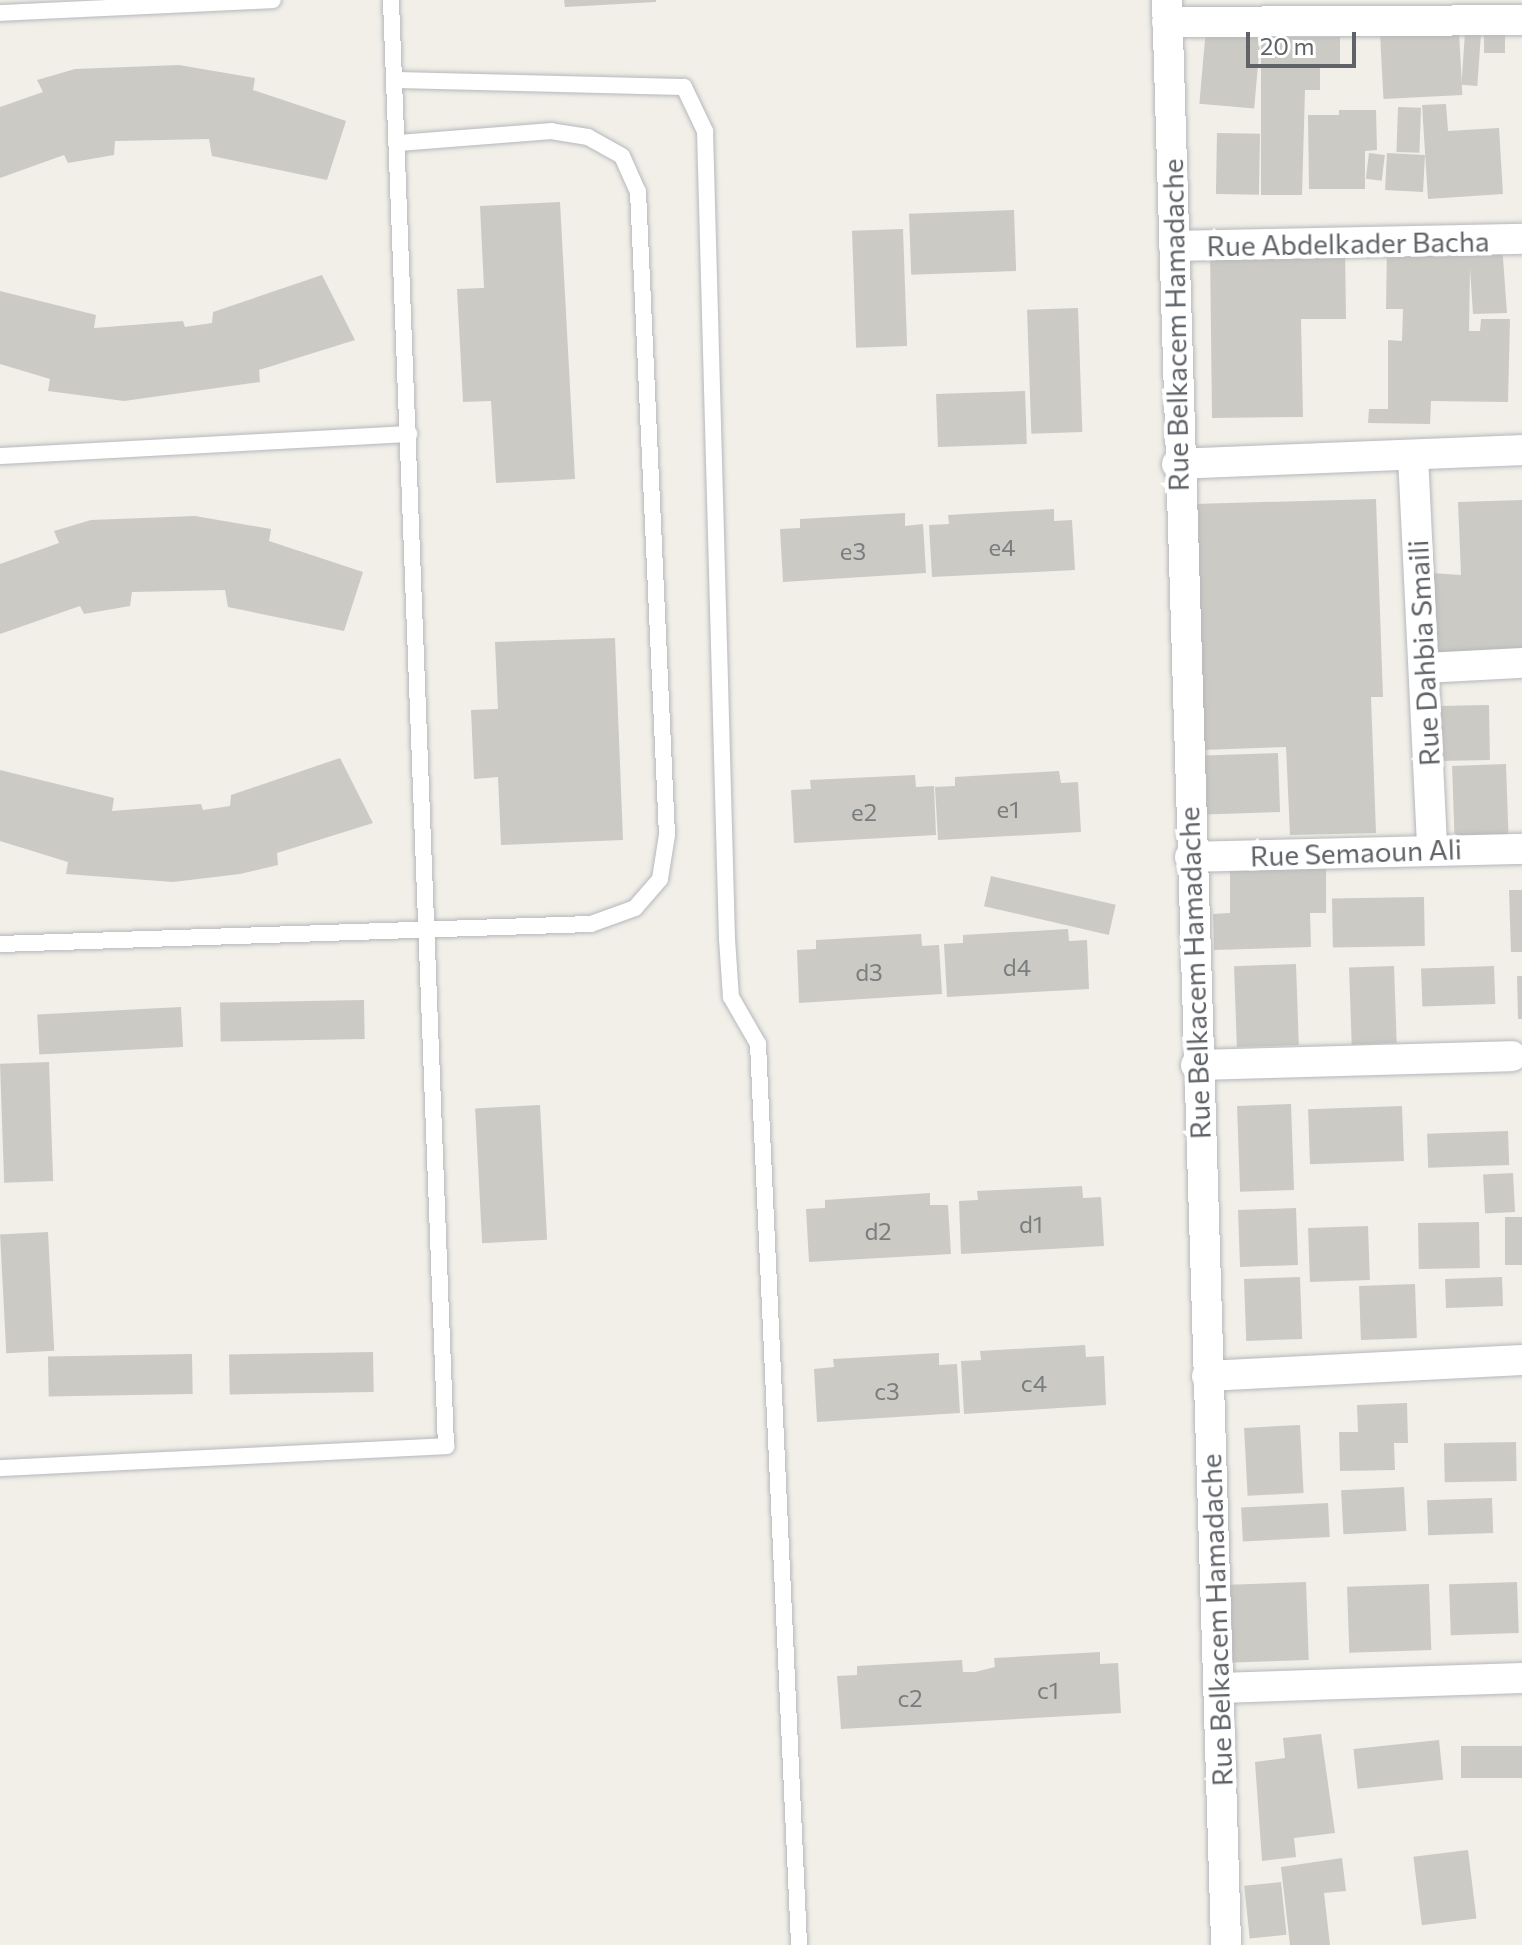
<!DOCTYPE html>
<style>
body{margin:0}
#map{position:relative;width:1522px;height:1945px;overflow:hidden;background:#f1efe8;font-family:Commissioner,sans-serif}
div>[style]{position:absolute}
.building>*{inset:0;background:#cccac5;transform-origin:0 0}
.roads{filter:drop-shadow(0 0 2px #b5b8bc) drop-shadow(0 0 2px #b5b8bc)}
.service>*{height:16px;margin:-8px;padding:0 8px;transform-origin:8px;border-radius:8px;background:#fff}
.minor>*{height:30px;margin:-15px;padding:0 15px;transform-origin:15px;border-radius:15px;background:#fff}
span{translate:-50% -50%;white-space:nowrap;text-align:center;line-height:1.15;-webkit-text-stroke:8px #fff;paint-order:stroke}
.number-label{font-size:24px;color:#7a7d7f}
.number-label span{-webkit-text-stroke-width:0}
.street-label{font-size:28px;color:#5f6368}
.scale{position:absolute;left:1246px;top:32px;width:110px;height:36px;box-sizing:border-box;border:4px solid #5f6368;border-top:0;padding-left:10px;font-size:24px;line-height:28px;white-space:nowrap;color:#5f6368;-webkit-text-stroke:6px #fff;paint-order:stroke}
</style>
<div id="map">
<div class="building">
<i style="clip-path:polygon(564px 0,656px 0,656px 2px,565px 7px)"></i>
<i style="left:1484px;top:27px;width:21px;height:26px"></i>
<i style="left:1206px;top:28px;width:55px;height:76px;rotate:5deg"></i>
<i style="left:1459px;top:31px;width:64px;height:79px;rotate:87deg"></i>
<i style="left:1465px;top:33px;width:16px;height:52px;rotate:4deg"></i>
<i style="clip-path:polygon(1261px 37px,1340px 37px,1340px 68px,1320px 68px,1320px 90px,1305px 90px,1302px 195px,1261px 195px)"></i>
<i style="clip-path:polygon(179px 65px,255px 78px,253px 90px,346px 121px,327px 180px,212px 156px,209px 139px,115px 141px,114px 155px,68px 163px,64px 155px,0 178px,0 107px,43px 92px,37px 80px,75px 69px)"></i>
<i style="clip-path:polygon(1446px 104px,1448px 131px,1499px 128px,1503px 194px,1428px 199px,1422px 105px)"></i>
<i style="left:1398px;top:107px;width:23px;height:45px;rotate:2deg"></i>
<i style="clip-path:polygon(1339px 110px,1376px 110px,1377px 150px,1365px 151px,1365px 189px,1309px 189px,1308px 115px,1339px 115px)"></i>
<i style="left:1217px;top:133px;width:43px;height:61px;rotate:1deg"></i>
<i style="left:1369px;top:153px;width:16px;height:26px;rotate:7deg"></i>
<i style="left:1387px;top:153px;width:38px;height:37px;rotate:3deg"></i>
<i style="clip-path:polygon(560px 202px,575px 479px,496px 483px,491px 401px,463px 402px,457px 289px,484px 288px,480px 206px)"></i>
<i style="left:1014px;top:210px;width:61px;height:105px;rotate:88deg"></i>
<i style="left:903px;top:229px;width:117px;height:51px;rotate:88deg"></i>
<i style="clip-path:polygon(1502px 244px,1507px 313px,1473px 314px,1470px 268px,1469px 331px,1480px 331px,1481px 319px,1510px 319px,1508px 402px,1431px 401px,1430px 424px,1368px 423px,1369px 409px,1388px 409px,1388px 340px,1402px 341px,1403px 309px,1386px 309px,1387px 246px)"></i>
<i style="clip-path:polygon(1345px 247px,1346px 319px,1301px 319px,1303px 417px,1212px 418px,1210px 248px)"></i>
<i style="clip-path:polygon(322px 275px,355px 340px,259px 370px,260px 382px,124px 401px,48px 391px,50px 379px,0 364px,0 291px,96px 315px,94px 328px,183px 321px,185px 327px,212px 323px,213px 312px)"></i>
<i style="left:1078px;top:308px;width:124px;height:51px;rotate:88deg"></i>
<i style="left:1025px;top:391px;width:53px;height:89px;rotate:88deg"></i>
<i style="clip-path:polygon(1376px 499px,1383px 697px,1371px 697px,1376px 833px,1290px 835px,1286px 747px,1202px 750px,1193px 504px)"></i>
<i style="clip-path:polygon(1522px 500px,1522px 650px,1434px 653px,1431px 573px,1461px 575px,1458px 502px)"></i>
<i style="clip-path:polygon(1054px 509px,1054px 521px,1072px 520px,1075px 570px,932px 577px,929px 525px,949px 524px,948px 515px)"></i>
<i style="clip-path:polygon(905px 513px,905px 526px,923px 524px,926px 573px,783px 582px,780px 529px,800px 528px,800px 519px)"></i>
<i style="clip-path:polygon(195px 516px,271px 529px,269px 541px,363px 572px,344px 631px,228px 607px,225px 590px,132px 592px,130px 606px,84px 614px,80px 606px,0 634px,0 564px,59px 543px,54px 531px,91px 520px)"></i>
<i style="clip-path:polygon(615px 638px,623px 840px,501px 845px,498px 777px,474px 779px,471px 710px,498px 709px,495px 642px)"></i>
<i style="left:1489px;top:705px;width:55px;height:51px;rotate:89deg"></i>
<i style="left:1278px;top:753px;width:59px;height:74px;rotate:88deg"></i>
<i style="clip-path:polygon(340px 758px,373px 823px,277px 853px,278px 865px,240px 874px,173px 882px,66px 874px,68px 862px,0 841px,0 770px,114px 798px,112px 811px,201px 804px,203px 810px,230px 806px,231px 795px)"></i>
<i style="left:1506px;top:764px;width:74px;height:54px;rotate:88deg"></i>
<i style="clip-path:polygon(1059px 771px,1061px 783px,1078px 782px,1081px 832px,938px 840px,935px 787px,955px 786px,955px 777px)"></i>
<i style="clip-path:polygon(915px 775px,916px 787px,934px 786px,936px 835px,794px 843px,791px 790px,811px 789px,810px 780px)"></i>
<i style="clip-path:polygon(1326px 868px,1326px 913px,1310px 913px,1311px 947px,1214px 950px,1213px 914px,1230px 913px,1230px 870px)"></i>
<i style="left:991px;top:876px;width:128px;height:31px;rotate:13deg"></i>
<i style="clip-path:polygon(1509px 890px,1522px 890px,1522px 952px,1511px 952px)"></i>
<i style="left:1424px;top:897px;width:49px;height:92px;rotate:89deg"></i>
<i style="clip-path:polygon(1068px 929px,1069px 941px,1087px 940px,1089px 989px,947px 997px,944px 944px,963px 943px,963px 935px)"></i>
<i style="clip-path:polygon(921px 934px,922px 946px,939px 945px,942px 994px,799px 1003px,797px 950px,816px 949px,816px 940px)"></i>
<i style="left:1296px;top:964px;width:81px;height:62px;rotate:88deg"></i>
<i style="left:1394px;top:966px;width:77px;height:45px;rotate:88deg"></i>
<i style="left:1494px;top:966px;width:38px;height:73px;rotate:88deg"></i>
<i style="clip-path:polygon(1517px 976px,1522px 976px,1522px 1019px,1518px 1019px)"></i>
<i style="left:364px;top:1000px;width:39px;height:144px;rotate:89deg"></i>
<i style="left:181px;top:1007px;width:40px;height:144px;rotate:87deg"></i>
<i style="left:49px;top:1062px;width:119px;height:49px;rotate:88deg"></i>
<i style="left:1291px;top:1104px;width:86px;height:54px;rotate:88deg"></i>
<i style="left:540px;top:1105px;width:135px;height:65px;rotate:87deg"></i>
<i style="left:1402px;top:1106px;width:55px;height:94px;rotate:88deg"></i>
<i style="left:1508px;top:1131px;width:34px;height:81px;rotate:88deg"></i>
<i style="left:1513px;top:1173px;width:39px;height:30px;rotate:87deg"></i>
<i style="clip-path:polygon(1082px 1186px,1083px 1198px,1101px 1197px,1104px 1246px,961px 1254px,959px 1201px,978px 1200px,977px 1191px)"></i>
<i style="clip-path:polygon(930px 1193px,930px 1205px,948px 1205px,951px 1254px,809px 1262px,806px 1209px,825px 1208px,825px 1200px)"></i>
<i style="left:1296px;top:1208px;width:57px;height:58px;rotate:88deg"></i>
<i style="left:1522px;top:1217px;width:48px;height:17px;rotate:90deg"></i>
<i style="left:1479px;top:1222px;width:46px;height:61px;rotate:89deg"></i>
<i style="left:1368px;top:1226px;width:54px;height:60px;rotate:88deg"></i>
<i style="left:48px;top:1232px;width:119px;height:48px;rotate:87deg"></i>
<i style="left:1300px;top:1277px;width:62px;height:56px;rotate:88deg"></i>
<i style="left:1502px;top:1277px;width:29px;height:57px;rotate:88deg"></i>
<i style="left:1415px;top:1284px;width:54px;height:56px;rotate:88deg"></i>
<i style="clip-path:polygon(1085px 1345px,1086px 1357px,1104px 1356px,1106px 1405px,964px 1414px,961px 1361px,981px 1360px,980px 1351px)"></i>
<i style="left:373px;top:1352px;width:40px;height:144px;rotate:89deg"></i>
<i style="clip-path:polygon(939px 1353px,939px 1365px,957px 1364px,960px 1413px,817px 1422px,814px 1369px,834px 1367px,833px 1359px)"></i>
<i style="left:192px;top:1354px;width:40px;height:144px;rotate:89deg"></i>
<i style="clip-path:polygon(1407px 1403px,1408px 1443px,1394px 1443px,1395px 1470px,1340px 1471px,1339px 1432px,1358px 1432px,1357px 1405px)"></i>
<i style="left:1300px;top:1425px;width:68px;height:56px;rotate:87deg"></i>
<i style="left:1516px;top:1442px;width:39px;height:72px;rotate:89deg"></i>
<i style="left:1404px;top:1487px;width:44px;height:63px;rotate:87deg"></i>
<i style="left:1492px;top:1498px;width:35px;height:65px;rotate:88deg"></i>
<i style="left:1328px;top:1503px;width:34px;height:87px;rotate:87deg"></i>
<i style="left:1306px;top:1582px;width:78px;height:76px;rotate:88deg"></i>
<i style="left:1517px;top:1582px;width:51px;height:68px;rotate:88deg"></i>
<i style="left:1429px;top:1584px;width:66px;height:82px;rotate:88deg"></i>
<i style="clip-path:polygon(1100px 1652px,1100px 1664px,1118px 1663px,1121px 1713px,841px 1729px,837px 1676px,857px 1675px,857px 1666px,962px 1660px,963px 1672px,975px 1672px,995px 1667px,994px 1658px)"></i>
<i style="clip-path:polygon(1321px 1734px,1335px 1833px,1294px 1838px,1296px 1857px,1262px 1861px,1255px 1762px,1285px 1758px,1283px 1738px)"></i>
<i style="left:1439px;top:1740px;width:40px;height:86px;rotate:84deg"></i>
<i style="left:1522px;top:1746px;width:32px;height:61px;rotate:90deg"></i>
<i style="left:1468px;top:1850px;width:69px;height:55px;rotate:83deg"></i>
<i style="clip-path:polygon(1342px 1858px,1346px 1891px,1324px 1893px,1330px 1945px,1290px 1945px,1281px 1867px)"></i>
<i style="left:1281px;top:1882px;width:53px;height:37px;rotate:84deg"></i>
</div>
<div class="roads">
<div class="service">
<i style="left:0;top:13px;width:273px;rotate:-2.7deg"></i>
<i style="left:395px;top:80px;width:289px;rotate:1.4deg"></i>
<i style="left:684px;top:87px;width:49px;rotate:64.5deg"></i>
<i style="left:705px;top:131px;width:808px;rotate:88.44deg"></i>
<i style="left:727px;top:939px;width:58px;rotate:86.1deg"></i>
<i style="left:731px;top:997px;width:54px;rotate:60.1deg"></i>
<i style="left:758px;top:1044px;width:902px;rotate:87.39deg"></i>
<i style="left:0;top:456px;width:410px;rotate:-3.1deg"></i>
<i style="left:0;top:944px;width:591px;rotate:-1.94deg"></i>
<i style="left:591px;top:924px;width:47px;rotate:-20deg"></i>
<i style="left:635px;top:908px;width:38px;rotate:-49deg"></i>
<i style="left:660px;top:879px;width:45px;rotate:-81deg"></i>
<i style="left:667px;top:835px;width:644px;rotate:-92.58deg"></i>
<i style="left:638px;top:192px;width:39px;rotate:-114deg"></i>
<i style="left:622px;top:156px;width:39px;rotate:-151deg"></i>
<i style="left:588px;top:137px;width:36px;rotate:-171deg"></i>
<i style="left:552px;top:131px;width:154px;rotate:175.5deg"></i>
<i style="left:0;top:1468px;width:447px;rotate:-2.8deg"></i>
<i style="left:446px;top:1446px;width:1447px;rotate:-92.18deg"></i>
</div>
<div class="minor">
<i style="left:1167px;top:0;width:1946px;rotate:88.26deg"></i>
<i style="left:1167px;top:22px;width:355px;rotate:-0.3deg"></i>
<i style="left:1174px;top:246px;width:348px;rotate:-1.2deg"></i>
<i style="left:1413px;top:456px;width:393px;rotate:87.2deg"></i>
<i style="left:1177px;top:464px;width:345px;rotate:-2.3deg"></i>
<i style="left:1425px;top:668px;width:97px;rotate:-3deg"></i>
<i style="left:1190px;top:857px;width:332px;rotate:-1.4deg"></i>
<i style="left:1196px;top:1065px;width:316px;rotate:-1.6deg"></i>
<i style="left:1207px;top:1376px;width:315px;rotate:-2.9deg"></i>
<i style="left:1220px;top:1688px;width:302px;rotate:-1.9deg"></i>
</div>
</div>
<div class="number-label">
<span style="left:1002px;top:547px">e4</span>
<span style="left:853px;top:551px">e3</span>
<span style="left:1008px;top:809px">e1</span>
<span style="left:864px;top:812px">e2</span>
<span style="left:1017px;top:967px">d4</span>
<span style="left:869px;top:972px">d3</span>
<span style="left:1031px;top:1224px">d1</span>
<span style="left:878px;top:1231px">d2</span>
<span style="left:1034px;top:1383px">c4</span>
<span style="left:887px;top:1391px">c3</span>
<span style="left:1048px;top:1690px">c1</span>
<span style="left:910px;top:1698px">c2</span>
</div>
<div class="street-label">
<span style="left:1348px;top:243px;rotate:-1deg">Rue Abdelkader Bacha</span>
<span style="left:1175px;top:325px;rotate:-91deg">Rue Belkacem Hamadache</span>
<span style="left:1423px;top:653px;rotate:-93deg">Rue Dahbia Smaili</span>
<span style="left:1356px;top:852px;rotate:-2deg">Rue Semaoun Ali</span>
<span style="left:1194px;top:973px;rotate:-92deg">Rue Belkacem Hamadache</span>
<span style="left:1216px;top:1620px;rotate:-92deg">Rue Belkacem Hamadache</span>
</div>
<div class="scale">20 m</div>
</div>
